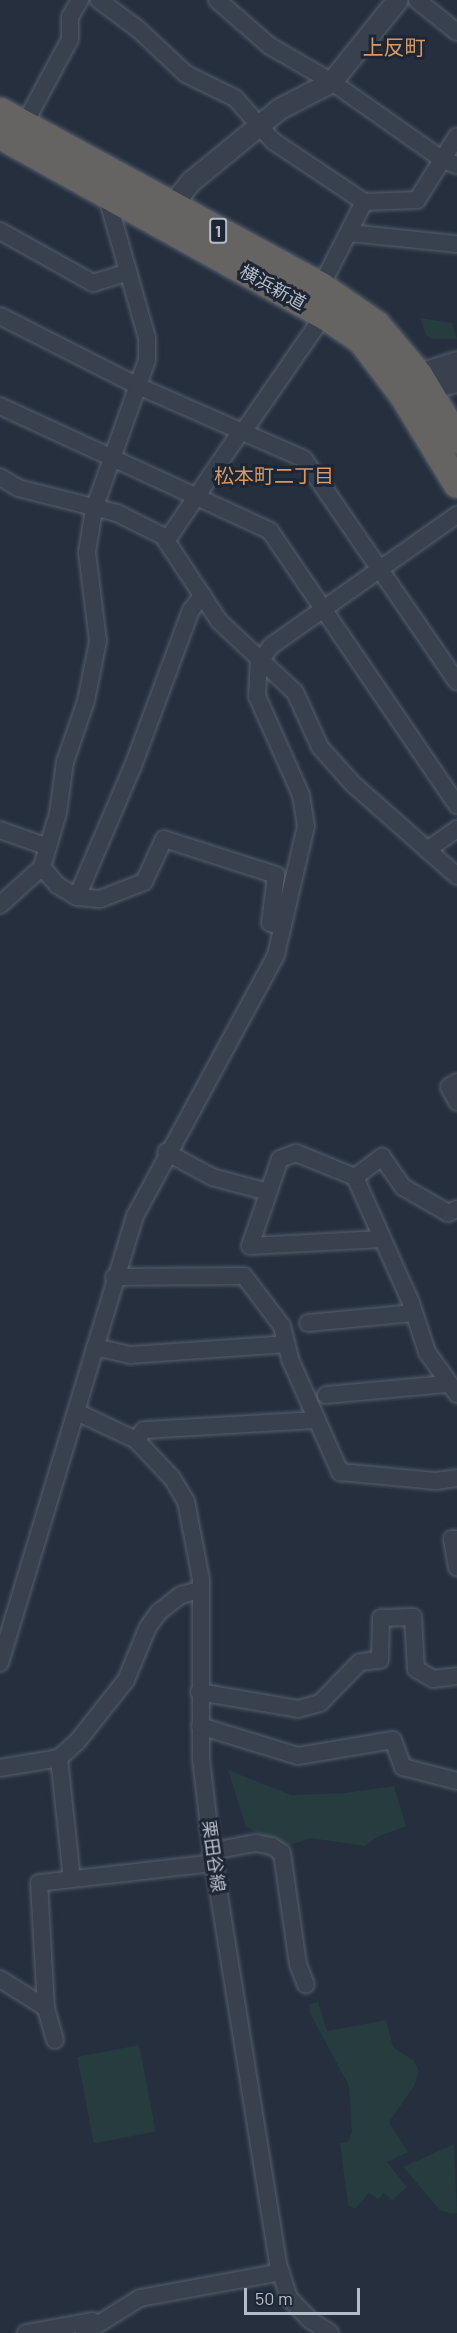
<!DOCTYPE html>
<meta charset="utf-8">
<style>
body{margin:0}
#map{position:relative;width:457px;height:2333px;overflow:hidden;background:#252f3e;font-family:Barlow,"Noto Sans JP",sans-serif}
div>[style]{position:absolute}
.green>*{inset:0;background:#273c3f;transform-origin:0 0}
.roads{filter:drop-shadow(0 0 2px #575f6c) drop-shadow(0 0 2px #575f6c)}
.minor>*{height:16px;margin:-8px;padding:0 8px;transform-origin:8px;border-radius:8px;background:#39414e}
.tertiary>*{height:20px;margin:-10px;padding:0 10px;transform-origin:10px;border-radius:10px;background:#39414e}
.trunk>*{height:27px;margin:-13.5px;padding:0 13.5px;transform-origin:13.5px;border-radius:13.5px;background:#666462}
span{translate:-50% -50%;white-space:nowrap;text-align:center;line-height:1.15;-webkit-text-stroke:6px #1e2634;paint-order:stroke}
.shield-label span{padding:2px 4px;background:#1e2634;border:2px solid;border-radius:4px;-webkit-text-stroke-width:0}
.shield-label{font-size:16px;color:#b5bcc9;font-weight:700}
.street-label{font-size:18px;color:#b5bcc9}
.neighbourhood-label{font-size:20px;color:#d39967}
.quarter-label{font-size:21px;color:#d39967}
.scale{position:absolute;left:244px;top:2288px;width:116px;height:27px;box-sizing:border-box;border:3px solid #b5bcc9;border-top:0;padding-left:8px;font-size:18px;line-height:21px;white-space:nowrap;color:#b5bcc9;-webkit-text-stroke:4px #1e2634;paint-order:stroke}
</style>
<div id="map">
<div class="green">
<i style="clip-path:polygon(420px 318px,452px 323px,457px 339px,432px 339px,426px 335px)"></i>
<i style="clip-path:polygon(228px 1770px,291px 1795px,345px 1793px,394px 1786px,406px 1826px,377px 1837px,365px 1846px,310px 1838px,285px 1847px,246px 1827px)"></i>
<i style="clip-path:polygon(318px 2002px,327px 2031px,386px 2020px,393px 2047px,414px 2061px,419px 2071px,414px 2086px,389px 2122px,408px 2152px,387px 2162px,407px 2187px,392px 2200px,384px 2193px,378px 2199px,369px 2193px,355px 2209px,348px 2205px,340px 2143px,348px 2142px,352px 2132px,349px 2086px,310px 2013px,309px 2004px)"></i>
<i style="left:139px;top:2045px;width:88px;height:63px;rotate:79deg"></i>
<i style="clip-path:polygon(454px 2144px,457px 2213px,452px 2214px,440px 2210px,403px 2167px)"></i>
</div>
<div class="roads">
<div class="minor">
<i style="left:99px;top:0;width:49px;rotate:36.6deg"></i>
<i style="left:138px;top:29px;width:66px;rotate:43.2deg"></i>
<i style="left:186px;top:74px;width:55px;rotate:26.1deg"></i>
<i style="left:235px;top:98px;width:57px;rotate:48.5deg"></i>
<i style="left:273px;top:141px;width:110px;rotate:33.8deg"></i>
<i style="left:364px;top:202px;width:94px;rotate:117.1deg"></i>
<i style="left:217px;top:0;width:70px;rotate:41deg"></i>
<i style="left:270px;top:46px;width:72px;rotate:30.1deg"></i>
<i style="left:332px;top:82px;width:136px;rotate:35.1deg"></i>
<i style="left:443px;top:160px;width:15px;rotate:20deg"></i>
<i style="left:417px;top:0;width:51px;rotate:38.7deg"></i>
<i style="left:25px;top:123px;width:95px;rotate:-61.8deg"></i>
<i style="left:70px;top:39px;width:22px;rotate:-90deg"></i>
<i style="left:70px;top:17px;width:20px;rotate:-60deg"></i>
<i style="left:106px;top:194px;width:150px;rotate:74.1deg"></i>
<i style="left:147px;top:338px;width:22px;rotate:90deg"></i>
<i style="left:147px;top:360px;width:158px;rotate:109.6deg"></i>
<i style="left:94px;top:509px;width:44px;rotate:99.2deg"></i>
<i style="left:87px;top:552px;width:90px;rotate:83deg"></i>
<i style="left:98px;top:641px;width:61px;rotate:101.3deg"></i>
<i style="left:86px;top:701px;width:65px;rotate:109deg"></i>
<i style="left:65px;top:762px;width:51px;rotate:97.8deg"></i>
<i style="left:58px;top:813px;width:56px;rotate:106.5deg"></i>
<i style="left:42px;top:867px;width:23px;rotate:50deg"></i>
<i style="left:57px;top:885px;width:23px;rotate:31deg"></i>
<i style="left:77px;top:897px;width:23px;rotate:5deg"></i>
<i style="left:100px;top:899px;width:47px;rotate:-21.1deg"></i>
<i style="left:144px;top:882px;width:47px;rotate:-65.1deg"></i>
<i style="left:164px;top:839px;width:118px;rotate:17.8deg"></i>
<i style="left:276px;top:875px;width:48px;rotate:97.1deg"></i>
<i style="left:270px;top:923px;width:13px;rotate:18deg"></i>
<i style="left:364px;top:202px;width:53px;rotate:-2.2deg"></i>
<i style="left:417px;top:200px;width:75px;rotate:-58deg"></i>
<i style="left:0;top:231px;width:107px;rotate:29.2deg"></i>
<i style="left:93px;top:283px;width:37px;rotate:-17deg"></i>
<i style="left:350px;top:233px;width:108px;rotate:5.9deg"></i>
<i style="left:0;top:316px;width:155px;rotate:26.9deg"></i>
<i style="left:138px;top:386px;width:181px;rotate:23.7deg"></i>
<i style="left:304px;top:459px;width:270px;rotate:55.5deg"></i>
<i style="left:0;top:406px;width:298px;rotate:24.8deg"></i>
<i style="left:270px;top:531px;width:332px;rotate:55.7deg"></i>
<i style="left:243px;top:432px;width:142px;rotate:-55.3deg"></i>
<i style="left:0;top:477px;width:21px;rotate:31deg"></i>
<i style="left:18px;top:488px;width:102px;rotate:14.2deg"></i>
<i style="left:117px;top:513px;width:51px;rotate:26.6deg"></i>
<i style="left:163px;top:536px;width:102px;rotate:56.6deg"></i>
<i style="left:219px;top:621px;width:104px;rotate:43.1deg"></i>
<i style="left:295px;top:692px;width:60px;rotate:65.6deg"></i>
<i style="left:320px;top:747px;width:50px;rotate:48.3deg"></i>
<i style="left:353px;top:784px;width:139px;rotate:41.5deg"></i>
<i style="left:167px;top:540px;width:132px;rotate:-55.8deg"></i>
<i style="left:0;top:830px;width:51px;rotate:19.5deg"></i>
<i style="left:427px;top:850px;width:37px;rotate:-35deg"></i>
<i style="left:77px;top:897px;width:142px;rotate:-66.9deg"></i>
<i style="left:133px;top:766px;width:166px;rotate:-69.6deg"></i>
<i style="left:191px;top:610px;width:19px;rotate:-51deg"></i>
<i style="left:0;top:905px;width:57px;rotate:-42.1deg"></i>
<i style="left:457px;top:1082px;width:9px;rotate:148deg"></i>
<i style="left:449px;top:1087px;width:17px;rotate:62deg"></i>
<i style="left:166px;top:1152px;width:52px;rotate:28.5deg"></i>
<i style="left:212px;top:1177px;width:58px;rotate:15deg"></i>
<i style="left:355px;top:1177px;width:138px;rotate:66deg"></i>
<i style="left:411px;top:1303px;width:52px;rotate:71.9deg"></i>
<i style="left:427px;top:1352px;width:52px;rotate:54.5deg"></i>
<i style="left:382px;top:1239px;width:132px;rotate:177deg"></i>
<i style="left:250px;top:1246px;width:92px;rotate:-71deg"></i>
<i style="left:280px;top:1159px;width:17px;rotate:-21deg"></i>
<i style="left:296px;top:1153px;width:64px;rotate:22.1deg"></i>
<i style="left:355px;top:1177px;width:34px;rotate:-37deg"></i>
<i style="left:382px;top:1157px;width:37px;rotate:55deg"></i>
<i style="left:403px;top:1187px;width:52px;rotate:30deg"></i>
<i style="left:448px;top:1213px;width:10px;rotate:-24deg"></i>
<i style="left:114px;top:1277px;width:130px;rotate:-0.4deg"></i>
<i style="left:244px;top:1276px;width:63px;rotate:52.8deg"></i>
<i style="left:282px;top:1326px;width:34px;rotate:76deg"></i>
<i style="left:290px;top:1359px;width:124px;rotate:66.1deg"></i>
<i style="left:340px;top:1472px;width:96px;rotate:5.4deg"></i>
<i style="left:436px;top:1481px;width:21px;rotate:-8deg"></i>
<i style="left:308px;top:1323px;width:106px;rotate:-5.4deg"></i>
<i style="left:95px;top:1347px;width:37px;rotate:13deg"></i>
<i style="left:131px;top:1355px;width:156px;rotate:-4deg"></i>
<i style="left:326px;top:1395px;width:121px;rotate:-5.2deg"></i>
<i style="left:77px;top:1412px;width:65px;rotate:25.4deg"></i>
<i style="left:136px;top:1440px;width:52px;rotate:46.5deg"></i>
<i style="left:172px;top:1478px;width:27px;rotate:59deg"></i>
<i style="left:186px;top:1501px;width:80px;rotate:79.2deg"></i>
<i style="left:201px;top:1580px;width:179px;rotate:90deg"></i>
<i style="left:201px;top:1759px;width:93px;rotate:83.2deg"></i>
<i style="left:212px;top:1851px;width:418px;rotate:80.9deg"></i>
<i style="left:278px;top:2264px;width:36px;rotate:72deg"></i>
<i style="left:289px;top:2298px;width:30px;rotate:46deg"></i>
<i style="left:310px;top:2320px;width:24px;rotate:33deg"></i>
<i style="left:136px;top:1440px;width:13px;rotate:-51deg"></i>
<i style="left:144px;top:1430px;width:173px;rotate:-3.3deg"></i>
<i style="left:457px;top:1539px;width:5px;rotate:180deg"></i>
<i style="left:452px;top:1539px;width:29px;rotate:80deg"></i>
<i style="left:0;top:1663px;width:467px;rotate:-73.2deg"></i>
<i style="left:135px;top:1216px;width:297px;rotate:-61.6deg"></i>
<i style="left:276px;top:955px;width:132px;rotate:-76.9deg"></i>
<i style="left:306px;top:826px;width:31px;rotate:-99deg"></i>
<i style="left:301px;top:795px;width:108px;rotate:-114deg"></i>
<i style="left:257px;top:696px;width:34px;rotate:-87deg"></i>
<i style="left:259px;top:662px;width:20px;rotate:-53deg"></i>
<i style="left:271px;top:646px;width:228px;rotate:-35.2deg"></i>
<i style="left:199px;top:1692px;width:100px;rotate:9.7deg"></i>
<i style="left:298px;top:1709px;width:23px;rotate:-15deg"></i>
<i style="left:320px;top:1703px;width:57px;rotate:-45.7deg"></i>
<i style="left:360px;top:1662px;width:20px;rotate:-6deg"></i>
<i style="left:380px;top:1660px;width:42px;rotate:-88.6deg"></i>
<i style="left:381px;top:1618px;width:32px;rotate:-2deg"></i>
<i style="left:413px;top:1617px;width:52px;rotate:86.7deg"></i>
<i style="left:416px;top:1669px;width:20px;rotate:30deg"></i>
<i style="left:433px;top:1679px;width:24px;rotate:-7deg"></i>
<i style="left:200px;top:1726px;width:102px;rotate:17deg"></i>
<i style="left:298px;top:1756px;width:96px;rotate:-9.6deg"></i>
<i style="left:393px;top:1740px;width:29px;rotate:70deg"></i>
<i style="left:403px;top:1767px;width:56px;rotate:14.5deg"></i>
<i style="left:59px;top:1758px;width:122px;rotate:83.9deg"></i>
<i style="left:0;top:1768px;width:60px;rotate:-9.6deg"></i>
<i style="left:59px;top:1758px;width:24px;rotate:-42deg"></i>
<i style="left:77px;top:1742px;width:79px;rotate:-51.7deg"></i>
<i style="left:126px;top:1680px;width:57px;rotate:-67.5deg"></i>
<i style="left:148px;top:1627px;width:19px;rotate:-54deg"></i>
<i style="left:159px;top:1612px;width:28px;rotate:-38deg"></i>
<i style="left:181px;top:1595px;width:20px;rotate:-15deg"></i>
<i style="left:212px;top:1851px;width:45px;rotate:-10.3deg"></i>
<i style="left:256px;top:1843px;width:16px;rotate:11deg"></i>
<i style="left:272px;top:1846px;width:12px;rotate:35deg"></i>
<i style="left:282px;top:1853px;width:112px;rotate:81.8deg"></i>
<i style="left:298px;top:1964px;width:22px;rotate:69deg"></i>
<i style="left:0;top:1979px;width:54px;rotate:32.2deg"></i>
<i style="left:55px;top:2040px;width:33px;rotate:-106deg"></i>
<i style="left:46px;top:2008px;width:125px;rotate:-93.2deg"></i>
<i style="left:39px;top:1883px;width:176px;rotate:-6.5deg"></i>
<i style="left:26px;top:2333px;width:67px;rotate:-10.3deg"></i>
<i style="left:92px;top:2321px;width:7px;rotate:27deg"></i>
<i style="left:84px;top:2333px;width:66px;rotate:-32deg"></i>
<i style="left:140px;top:2298px;width:143px;rotate:-10.4deg"></i>
</div>
<div class="tertiary">
<i style="left:172px;top:206px;width:31px;rotate:-52deg"></i>
<i style="left:191px;top:182px;width:115px;rotate:-39.4deg"></i>
<i style="left:280px;top:109px;width:59px;rotate:-27.4deg"></i>
<i style="left:332px;top:82px;width:105px;rotate:-51.2deg"></i>
<i style="left:407px;top:378px;width:52px;rotate:-17.7deg"></i>
<i style="left:416px;top:392px;width:42px;rotate:-13.7deg"></i>
</div>
<div class="trunk">
<i style="left:0;top:111px;width:366px;rotate:28.6deg"></i>
<i style="left:321px;top:286px;width:67px;rotate:34.6deg"></i>
<i style="left:376px;top:324px;width:65px;rotate:50deg"></i>
<i style="left:418px;top:374px;width:76px;rotate:59deg"></i>
<i style="left:0;top:135px;width:371px;rotate:29.1deg"></i>
<i style="left:324px;top:315px;width:45px;rotate:34deg"></i>
<i style="left:361px;top:340px;width:68px;rotate:52.8deg"></i>
<i style="left:402px;top:394px;width:105px;rotate:58.6deg"></i>
</div>
</div>
<div class="shield-label">
<span style="left:218px;top:231px">1</span>
</div>
<div class="street-label">
<span style="left:273px;top:287px;rotate:29deg">横浜新道</span>
<span style="left:214px;top:1856px;rotate:82deg">栗田谷線</span>
</div>
<div class="neighbourhood-label">
<span style="left:274px;top:475px">松本町二丁目</span>
</div>
<div class="quarter-label">
<span style="left:394px;top:47px">上反町</span>
</div>
<div class="scale">50 m</div>
</div>
